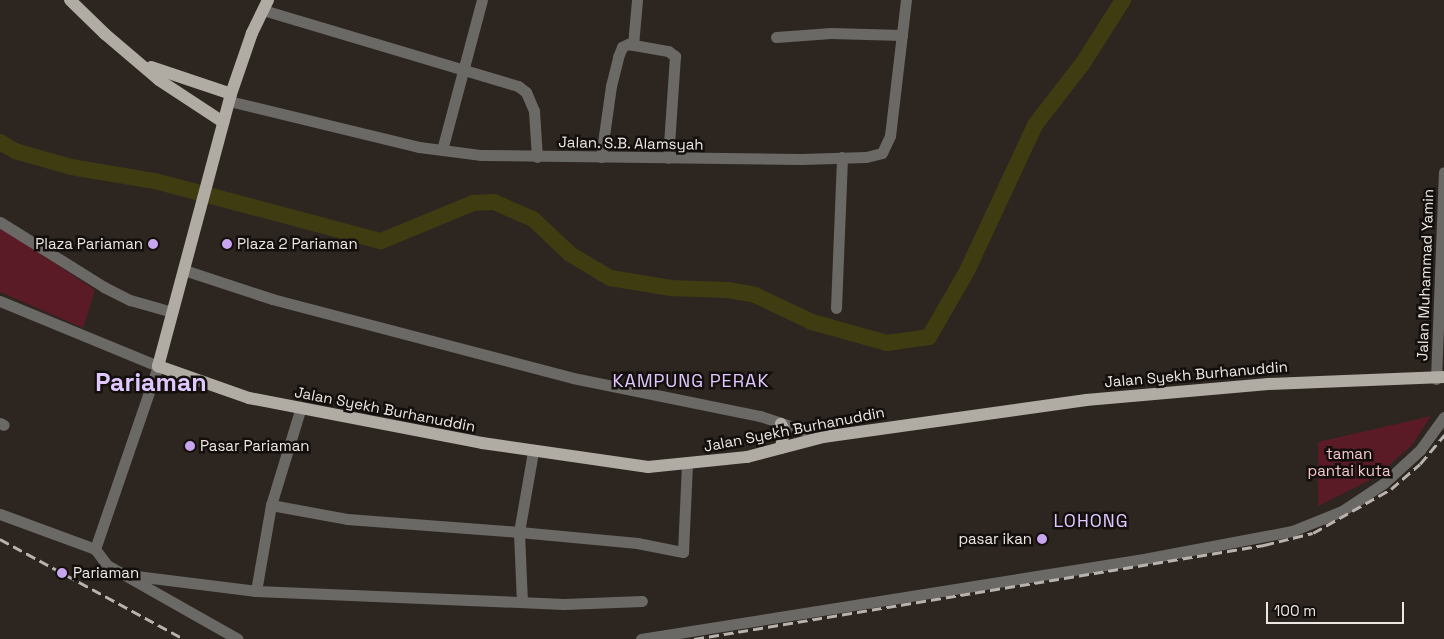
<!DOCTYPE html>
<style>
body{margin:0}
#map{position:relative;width:1444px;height:639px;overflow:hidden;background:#2d2620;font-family:"Space Grotesk",sans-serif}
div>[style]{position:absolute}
.green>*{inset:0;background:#5a1b26}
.river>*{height:16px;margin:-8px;padding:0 8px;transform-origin:8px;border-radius:8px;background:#403c11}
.minor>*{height:11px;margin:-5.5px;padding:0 5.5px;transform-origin:5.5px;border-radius:5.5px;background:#6b6965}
.major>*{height:12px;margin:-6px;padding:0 6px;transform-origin:6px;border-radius:6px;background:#b0aba3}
.rail>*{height:2.5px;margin-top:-1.25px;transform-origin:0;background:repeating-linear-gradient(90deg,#b9b3af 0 10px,transparent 0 15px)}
.dots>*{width:14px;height:14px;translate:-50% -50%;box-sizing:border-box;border:2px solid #130f0d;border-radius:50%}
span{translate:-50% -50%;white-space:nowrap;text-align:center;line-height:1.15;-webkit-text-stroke:5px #130f0d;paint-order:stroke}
.street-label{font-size:15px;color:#ede7e4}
.poi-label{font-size:15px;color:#ede7e4}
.right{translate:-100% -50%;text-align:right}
.left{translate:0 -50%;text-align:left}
.park-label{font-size:15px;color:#f6c8cb}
.quarter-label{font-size:18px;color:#e0c7ff;letter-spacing:1px}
.town-label{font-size:25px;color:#e0c7ff;font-weight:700}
.scale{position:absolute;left:1266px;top:602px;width:138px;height:22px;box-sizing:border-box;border:2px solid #ede7e4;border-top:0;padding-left:6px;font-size:15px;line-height:18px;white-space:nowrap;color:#ede7e4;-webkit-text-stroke:4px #130f0d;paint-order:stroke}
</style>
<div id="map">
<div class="green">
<i style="clip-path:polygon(0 227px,95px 290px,83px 328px,0 292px)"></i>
<i style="clip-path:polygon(1431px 416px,1412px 445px,1376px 477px,1318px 506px,1318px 442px)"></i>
</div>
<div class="river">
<i style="left:0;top:142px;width:17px;rotate:31deg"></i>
<i style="left:15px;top:151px;width:58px;rotate:15.9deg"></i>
<i style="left:71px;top:167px;width:85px;rotate:9.5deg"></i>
<i style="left:155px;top:181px;width:234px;rotate:14.9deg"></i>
<i style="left:381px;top:241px;width:100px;rotate:-22.4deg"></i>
<i style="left:473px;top:203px;width:21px;rotate:-3deg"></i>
<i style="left:494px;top:202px;width:43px;rotate:23.6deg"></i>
<i style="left:533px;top:219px;width:51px;rotate:43.4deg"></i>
<i style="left:570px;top:254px;width:47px;rotate:31deg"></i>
<i style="left:610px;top:278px;width:62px;rotate:9.3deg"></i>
<i style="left:671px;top:288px;width:57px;rotate:2deg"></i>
<i style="left:728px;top:290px;width:27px;rotate:10deg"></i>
<i style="left:755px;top:295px;width:63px;rotate:25.3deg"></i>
<i style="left:812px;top:322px;width:78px;rotate:15.6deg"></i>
<i style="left:887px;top:343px;width:42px;rotate:-8.1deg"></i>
<i style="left:929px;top:337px;width:76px;rotate:-60.1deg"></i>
<i style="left:967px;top:271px;width:161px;rotate:-65deg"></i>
<i style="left:1035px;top:125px;width:78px;rotate:-52.3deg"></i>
<i style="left:1083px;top:63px;width:75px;rotate:-57.6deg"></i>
</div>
<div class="minor">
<i style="left:263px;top:10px;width:266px;rotate:16.6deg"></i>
<i style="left:518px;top:86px;width:10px;rotate:37deg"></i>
<i style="left:526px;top:92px;width:21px;rotate:67deg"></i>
<i style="left:534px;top:111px;width:46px;rotate:86.3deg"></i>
<i style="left:776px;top:37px;width:55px;rotate:-4.2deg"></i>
<i style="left:831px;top:33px;width:71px;rotate:1.6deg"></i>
<i style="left:633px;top:45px;width:45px;rotate:-84.9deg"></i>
<i style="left:229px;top:101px;width:195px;rotate:13.6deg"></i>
<i style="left:419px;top:147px;width:63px;rotate:7.4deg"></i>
<i style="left:481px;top:155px;width:320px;rotate:0.7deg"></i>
<i style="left:801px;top:159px;width:65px;rotate:-1.8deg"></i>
<i style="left:866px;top:157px;width:16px;rotate:-14deg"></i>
<i style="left:882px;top:153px;width:19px;rotate:-65deg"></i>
<i style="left:890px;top:136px;width:137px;rotate:-83.3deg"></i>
<i style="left:442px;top:150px;width:155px;rotate:-75.1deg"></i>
<i style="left:601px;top:157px;width:72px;rotate:-82deg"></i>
<i style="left:611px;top:86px;width:30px;rotate:-76deg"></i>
<i style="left:618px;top:57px;width:11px;rotate:-68deg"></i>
<i style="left:622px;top:47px;width:7px;rotate:-27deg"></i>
<i style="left:628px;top:44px;width:41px;rotate:9.9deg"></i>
<i style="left:668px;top:51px;width:9px;rotate:36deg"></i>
<i style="left:675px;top:56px;width:102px;rotate:93.9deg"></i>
<i style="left:0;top:222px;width:123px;rotate:32deg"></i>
<i style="left:104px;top:287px;width:29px;rotate:27deg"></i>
<i style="left:130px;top:300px;width:44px;rotate:15.9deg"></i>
<i style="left:184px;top:270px;width:93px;rotate:18.2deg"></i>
<i style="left:272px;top:299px;width:311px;rotate:14.7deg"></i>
<i style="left:573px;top:378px;width:191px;rotate:11.5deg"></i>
<i style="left:760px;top:416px;width:66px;rotate:18.4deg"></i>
<i style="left:0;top:301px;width:171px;rotate:22.4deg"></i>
<i style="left:158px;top:366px;width:194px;rotate:109deg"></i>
<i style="left:836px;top:308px;width:151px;rotate:-87.7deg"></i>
<i style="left:1436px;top:379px;width:207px;rotate:-87.8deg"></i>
<i style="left:0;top:423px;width:4px;rotate:27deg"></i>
<i style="left:271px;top:505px;width:77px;rotate:10.4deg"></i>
<i style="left:347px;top:519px;width:172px;rotate:4.3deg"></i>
<i style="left:519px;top:532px;width:81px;rotate:-80.1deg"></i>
<i style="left:0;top:514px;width:101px;rotate:20.2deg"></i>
<i style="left:95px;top:549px;width:20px;rotate:53deg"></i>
<i style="left:107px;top:565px;width:150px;rotate:29.5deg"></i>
<i style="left:128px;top:575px;width:129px;rotate:7.1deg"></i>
<i style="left:256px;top:591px;width:308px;rotate:2.4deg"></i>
<i style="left:564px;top:604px;width:78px;rotate:-2.2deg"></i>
<i style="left:256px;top:591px;width:87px;rotate:-80.1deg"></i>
<i style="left:271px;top:505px;width:99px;rotate:-73deg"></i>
<i style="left:522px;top:602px;width:70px;rotate:-92.5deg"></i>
<i style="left:519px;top:532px;width:119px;rotate:5.3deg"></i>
<i style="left:637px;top:543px;width:47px;rotate:11.1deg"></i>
<i style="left:683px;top:552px;width:87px;rotate:-87.4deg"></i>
<i style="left:641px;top:639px;width:514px;rotate:-9.06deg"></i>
<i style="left:1149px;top:558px;width:146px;rotate:-10.7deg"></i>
<i style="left:1292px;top:531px;width:54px;rotate:-21.8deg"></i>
<i style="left:1342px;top:511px;width:50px;rotate:-33.7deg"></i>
<i style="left:1384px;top:483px;width:49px;rotate:-42.5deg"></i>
<i style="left:1420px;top:450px;width:41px;rotate:-54deg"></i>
</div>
<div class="major">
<i style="left:70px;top:0;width:49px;rotate:44.2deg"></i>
<i style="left:105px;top:34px;width:71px;rotate:40.4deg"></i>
<i style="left:159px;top:80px;width:77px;rotate:33.3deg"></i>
<i style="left:268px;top:0;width:37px;rotate:116deg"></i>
<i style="left:252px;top:33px;width:65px;rotate:109deg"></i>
<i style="left:231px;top:94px;width:282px;rotate:105deg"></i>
<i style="left:158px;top:366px;width:96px;rotate:19.4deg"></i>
<i style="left:249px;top:398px;width:237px;rotate:10.9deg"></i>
<i style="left:482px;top:443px;width:168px;rotate:8.2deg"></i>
<i style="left:648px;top:467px;width:100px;rotate:-5.8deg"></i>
<i style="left:747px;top:457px;width:79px;rotate:-14.7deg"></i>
<i style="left:823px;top:437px;width:266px;rotate:-8deg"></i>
<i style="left:1086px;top:400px;width:183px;rotate:-5deg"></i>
<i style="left:1268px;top:384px;width:176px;rotate:-2.3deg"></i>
<i style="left:151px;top:67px;width:84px;rotate:18.6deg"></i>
<i style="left:781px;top:448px;width:18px;rotate:-81deg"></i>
<i style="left:784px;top:430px;width:7px;rotate:-117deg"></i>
</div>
<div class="rail">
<i style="left:0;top:539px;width:209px;rotate:28.5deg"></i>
<i style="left:694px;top:639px;width:578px;rotate:-9.36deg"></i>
<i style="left:1264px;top:545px;width:50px;rotate:-13.8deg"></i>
<i style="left:1313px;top:533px;width:90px;rotate:-29.4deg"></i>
<i style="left:1391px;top:489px;width:38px;rotate:-41deg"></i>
<i style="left:1420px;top:464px;width:38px;rotate:-50deg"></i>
</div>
<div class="dots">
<i style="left:153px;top:244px;background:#c8a6ef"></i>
<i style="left:227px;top:244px;background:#c8a6ef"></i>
<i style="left:190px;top:446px;background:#c8a6ef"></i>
<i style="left:1042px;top:539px;background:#c8a6ef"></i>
<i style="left:62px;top:573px;background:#c8a6ef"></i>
</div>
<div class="street-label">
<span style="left:631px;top:143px;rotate:1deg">Jalan. S.B. Alamsyah</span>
<span style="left:1425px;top:275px;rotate:-88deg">Jalan Muhammad Yamin</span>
<span style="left:1196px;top:374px;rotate:-5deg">Jalan Syekh Burhanuddin</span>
<span style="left:385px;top:409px;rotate:11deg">Jalan Syekh Burhanuddin</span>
<span style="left:794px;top:429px;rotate:-11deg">Jalan Syekh Burhanuddin</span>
</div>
<div class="poi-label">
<span class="right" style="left:143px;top:244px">Plaza Pariaman</span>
<span class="left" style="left:237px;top:244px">Plaza 2 Pariaman</span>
<span class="left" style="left:200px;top:446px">Pasar Pariaman</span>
<span class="right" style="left:1032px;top:539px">pasar ikan</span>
<span class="left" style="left:73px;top:573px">Pariaman</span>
</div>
<div class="park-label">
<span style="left:1349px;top:462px">taman<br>pantai kuta</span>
</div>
<div class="quarter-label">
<span style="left:691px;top:381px">KAMPUNG PERAK</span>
<span style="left:1091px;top:521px">LOHONG</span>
</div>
<div class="town-label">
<span style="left:151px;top:382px">Pariaman</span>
</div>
<div class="scale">100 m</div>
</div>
